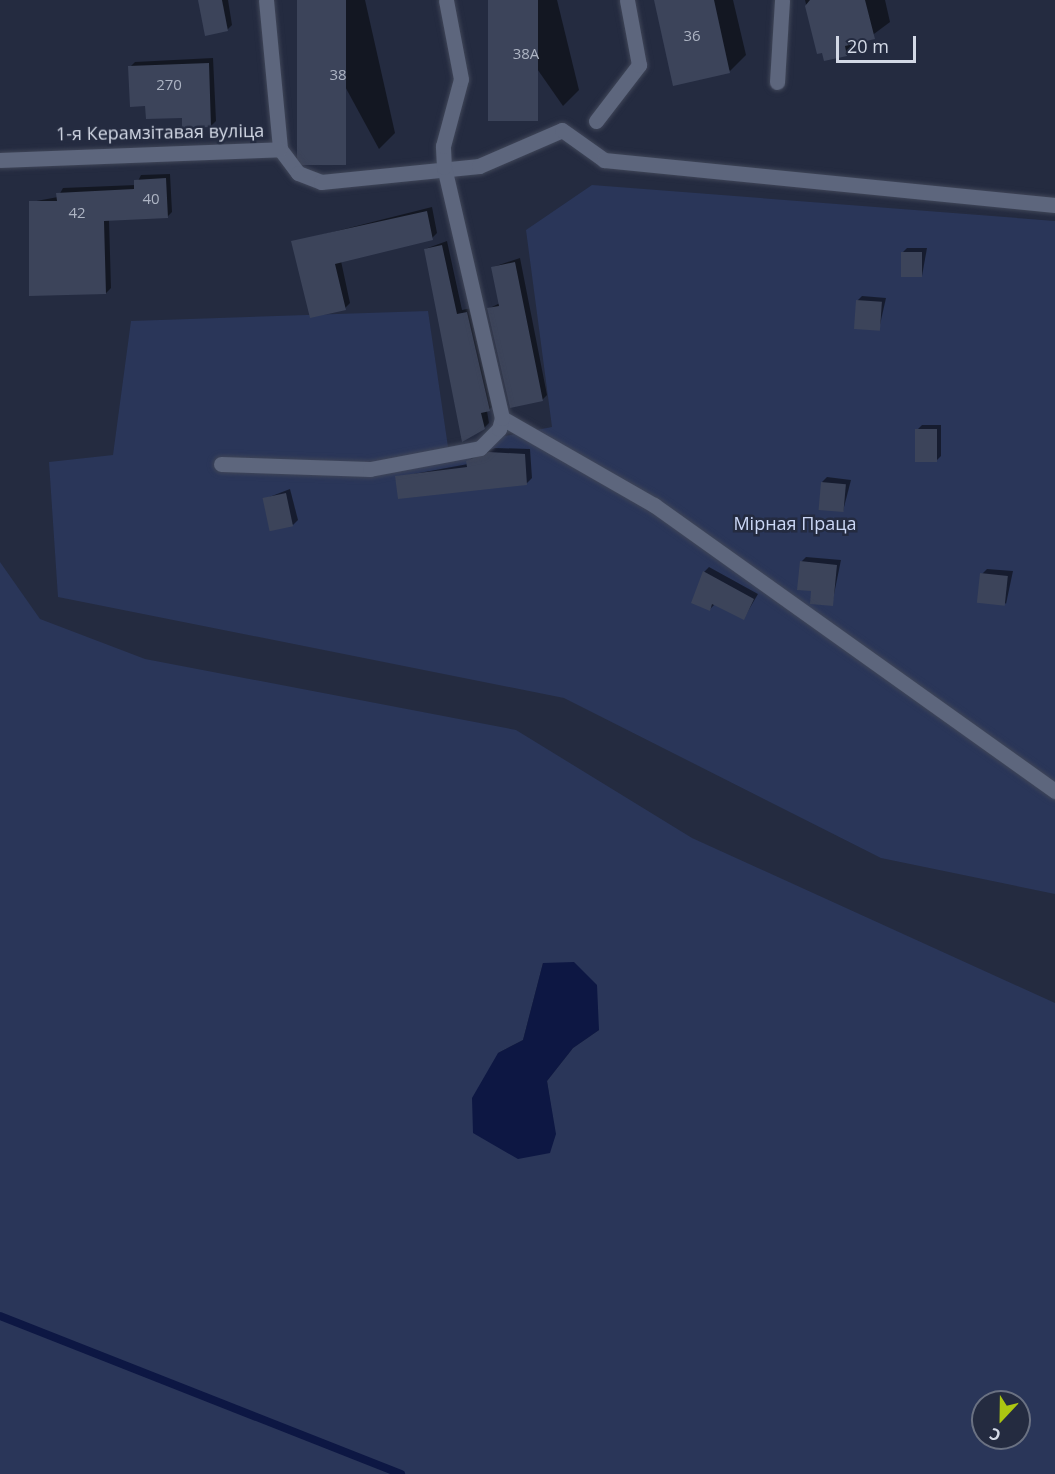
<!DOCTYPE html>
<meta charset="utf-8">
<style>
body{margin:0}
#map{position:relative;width:1055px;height:1474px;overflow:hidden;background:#242b40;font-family:"Open Sans",sans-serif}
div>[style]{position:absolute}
.green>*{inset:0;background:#2a3659}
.water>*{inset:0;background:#0d1743}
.shadow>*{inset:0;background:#0007}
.stream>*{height:8px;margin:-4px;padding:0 4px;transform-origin:4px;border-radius:4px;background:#0d1743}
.building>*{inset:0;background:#3c445a;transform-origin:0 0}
.roads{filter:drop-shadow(0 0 2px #404658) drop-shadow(0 0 2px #404658)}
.minor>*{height:15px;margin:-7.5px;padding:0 7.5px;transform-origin:7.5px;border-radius:7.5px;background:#5d667d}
span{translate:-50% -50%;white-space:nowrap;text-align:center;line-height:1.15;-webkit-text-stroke:5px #242b40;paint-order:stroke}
.number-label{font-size:15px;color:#adb4c3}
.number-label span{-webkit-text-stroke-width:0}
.street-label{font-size:18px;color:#d3d9e6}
.park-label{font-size:18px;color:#cbd7f6}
.north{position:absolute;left:971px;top:1390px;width:60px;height:60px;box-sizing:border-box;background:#242b40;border:2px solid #6a7182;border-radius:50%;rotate:202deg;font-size:16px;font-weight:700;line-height:24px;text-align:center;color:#d3d9e6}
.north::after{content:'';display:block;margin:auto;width:21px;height:27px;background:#acc612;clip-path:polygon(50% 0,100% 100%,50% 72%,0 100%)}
.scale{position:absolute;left:836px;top:36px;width:80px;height:27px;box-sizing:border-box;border:3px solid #d3d9e6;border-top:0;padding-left:8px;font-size:18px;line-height:21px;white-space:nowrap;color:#d3d9e6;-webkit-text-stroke:4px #242b40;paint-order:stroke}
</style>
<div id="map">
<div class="green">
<i style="clip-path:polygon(592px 185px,1055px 221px,1055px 894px,881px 858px,564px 698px,58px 597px,49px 462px,113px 455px,131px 321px,428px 311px,448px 447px,552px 427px,526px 230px)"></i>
<i style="clip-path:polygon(evenodd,0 562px,40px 619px,145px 659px,516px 730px,692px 838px,1055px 1003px,1055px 1474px,0 1474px,0 562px,543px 963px,599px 1030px,573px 1048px,547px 1081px,555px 1134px,498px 1053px,523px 1040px,543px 963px,0 562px,983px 1402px,1019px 1402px,1019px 1438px,983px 1438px,983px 1402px)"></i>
</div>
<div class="water">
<i style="clip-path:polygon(574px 962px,597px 985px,599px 1030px,573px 1048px,547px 1081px,556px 1134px,550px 1153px,518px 1159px,473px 1133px,472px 1098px,498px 1053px,523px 1040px,543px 963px)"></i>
</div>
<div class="shadow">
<i style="clip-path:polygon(200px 0,228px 0,232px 25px,227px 30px)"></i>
<i style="clip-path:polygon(298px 0,365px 0,395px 133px,379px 149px)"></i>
<i style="clip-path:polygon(489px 0,557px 0,579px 90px,563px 106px)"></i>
<i style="clip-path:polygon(655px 0,733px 0,746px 55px,730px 71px)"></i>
<i style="clip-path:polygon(805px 0,885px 0,890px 22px,847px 54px,818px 52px)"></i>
<i style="clip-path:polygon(213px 58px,216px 121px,211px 126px,146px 104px,130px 67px,135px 62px)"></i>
<i style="clip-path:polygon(170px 174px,172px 212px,167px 217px,109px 219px,111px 288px,106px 293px,31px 202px,58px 197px,63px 188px,136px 185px,141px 175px)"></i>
<i style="clip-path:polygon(432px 207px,437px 233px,432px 238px,341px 261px,350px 303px,345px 308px,293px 242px)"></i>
<i style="clip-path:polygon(447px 241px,462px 310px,472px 308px,495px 405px,487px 411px,489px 423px,484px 428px,425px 249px)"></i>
<i style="clip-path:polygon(907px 248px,927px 248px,922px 276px,902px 253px)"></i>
<i style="clip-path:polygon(520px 258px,547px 395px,542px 400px,488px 309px,500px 303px,493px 267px)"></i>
<i style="clip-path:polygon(862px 296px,886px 298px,879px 329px,857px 301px)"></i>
<i style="clip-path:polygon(922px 425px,941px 425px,941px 456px,936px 461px,917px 430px)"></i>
<i style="clip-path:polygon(495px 448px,530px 449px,532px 478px,527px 483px,397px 477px,468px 464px,472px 456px)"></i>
<i style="clip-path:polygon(827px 477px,851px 480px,843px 511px,822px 482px)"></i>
<i style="clip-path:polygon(290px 489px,298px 520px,293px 525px,264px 499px)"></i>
<i style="clip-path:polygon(806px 557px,841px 560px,832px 604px,801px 562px)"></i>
<i style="clip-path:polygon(709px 567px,758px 594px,744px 618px,715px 604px,710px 609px,704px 572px)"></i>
<i style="clip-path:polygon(987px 569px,1013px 571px,1006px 604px,982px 574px)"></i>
</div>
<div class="stream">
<i style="left:0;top:1316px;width:431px;rotate:21.5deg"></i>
</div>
<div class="building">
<i style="clip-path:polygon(198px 0,222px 0,228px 31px,205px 36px)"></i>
<i style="left:297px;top:0;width:49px;height:165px"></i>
<i style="left:488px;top:0;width:50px;height:121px"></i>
<i style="clip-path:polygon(654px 0,714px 0,730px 73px,673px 86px)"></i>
<i style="clip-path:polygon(810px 0,865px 0,875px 39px,845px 46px,847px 56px,824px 61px,822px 53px,817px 54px,805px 6px)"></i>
<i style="clip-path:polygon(209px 63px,211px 127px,182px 128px,182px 118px,146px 119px,145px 106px,130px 107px,128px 66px)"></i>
<i style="clip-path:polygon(166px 178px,168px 218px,104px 221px,106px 294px,29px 296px,29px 201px,57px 201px,56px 193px,134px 189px,134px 180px)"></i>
<i style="clip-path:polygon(427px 211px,433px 240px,335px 264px,346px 310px,310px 318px,291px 241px)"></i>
<i style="clip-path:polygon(442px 245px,457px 314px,467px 312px,490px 411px,481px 413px,485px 429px,462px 442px,424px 249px)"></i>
<i style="left:901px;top:252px;width:21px;height:25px"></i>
<i style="clip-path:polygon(515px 262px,543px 401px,510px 408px,487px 308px,499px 306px,491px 267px)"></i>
<i style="left:856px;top:300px;width:26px;height:29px;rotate:4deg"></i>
<i style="left:915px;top:429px;width:22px;height:33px"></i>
<i style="clip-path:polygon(489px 452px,525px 454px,527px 485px,398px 499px,395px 476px,467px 467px,466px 461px)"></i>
<i style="left:821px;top:482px;width:25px;height:28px;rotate:5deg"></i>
<i style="left:286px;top:493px;width:34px;height:24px;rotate:78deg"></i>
<i style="clip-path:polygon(800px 561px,837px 565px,833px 606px,810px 604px,811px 591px,797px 590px)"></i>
<i style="clip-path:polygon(703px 571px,754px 599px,744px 620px,712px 604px,710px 611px,691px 603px)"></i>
<i style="left:980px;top:573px;width:28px;height:30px;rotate:6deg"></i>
</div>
<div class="roads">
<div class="minor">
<i style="left:266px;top:0;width:150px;rotate:84.6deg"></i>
<i style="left:777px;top:82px;width:82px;rotate:-86.5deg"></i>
<i style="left:596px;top:121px;width:71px;rotate:-52.5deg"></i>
<i style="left:639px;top:65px;width:66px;rotate:-100.5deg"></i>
<i style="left:280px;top:149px;width:30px;rotate:53deg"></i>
<i style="left:298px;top:173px;width:25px;rotate:21deg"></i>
<i style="left:321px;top:182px;width:159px;rotate:-5.8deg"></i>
<i style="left:479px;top:166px;width:90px;rotate:-23.4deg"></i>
<i style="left:562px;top:130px;width:52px;rotate:35.5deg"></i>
<i style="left:604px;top:160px;width:453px;rotate:5.7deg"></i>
<i style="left:0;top:160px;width:280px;rotate:-2.2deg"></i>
<i style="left:502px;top:418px;width:175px;rotate:29.8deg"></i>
<i style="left:654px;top:505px;width:493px;rotate:35.5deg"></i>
<i style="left:221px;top:464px;width:149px;rotate:1.9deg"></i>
<i style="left:370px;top:469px;width:112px;rotate:-10.8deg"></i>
<i style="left:480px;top:448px;width:27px;rotate:-45deg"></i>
<i style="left:499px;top:429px;width:11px;rotate:-75deg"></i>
<i style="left:502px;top:418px;width:258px;rotate:-103deg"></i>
<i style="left:444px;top:167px;width:21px;rotate:-93deg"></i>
<i style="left:443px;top:146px;width:69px;rotate:-75deg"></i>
<i style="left:461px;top:79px;width:80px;rotate:-100.8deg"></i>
</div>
</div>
<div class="number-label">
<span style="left:692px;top:36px">36</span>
<span style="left:526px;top:54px">38А</span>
<span style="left:338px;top:75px">38</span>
<span style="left:169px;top:85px">270</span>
<span style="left:151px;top:199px">40</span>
<span style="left:77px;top:213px">42</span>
</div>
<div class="street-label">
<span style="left:160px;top:132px;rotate:-1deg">1-я Керамзітавая вуліца</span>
</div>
<div class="park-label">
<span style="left:795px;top:523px">Мірная Праца</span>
</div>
<div class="north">С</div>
<div class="scale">20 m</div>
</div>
